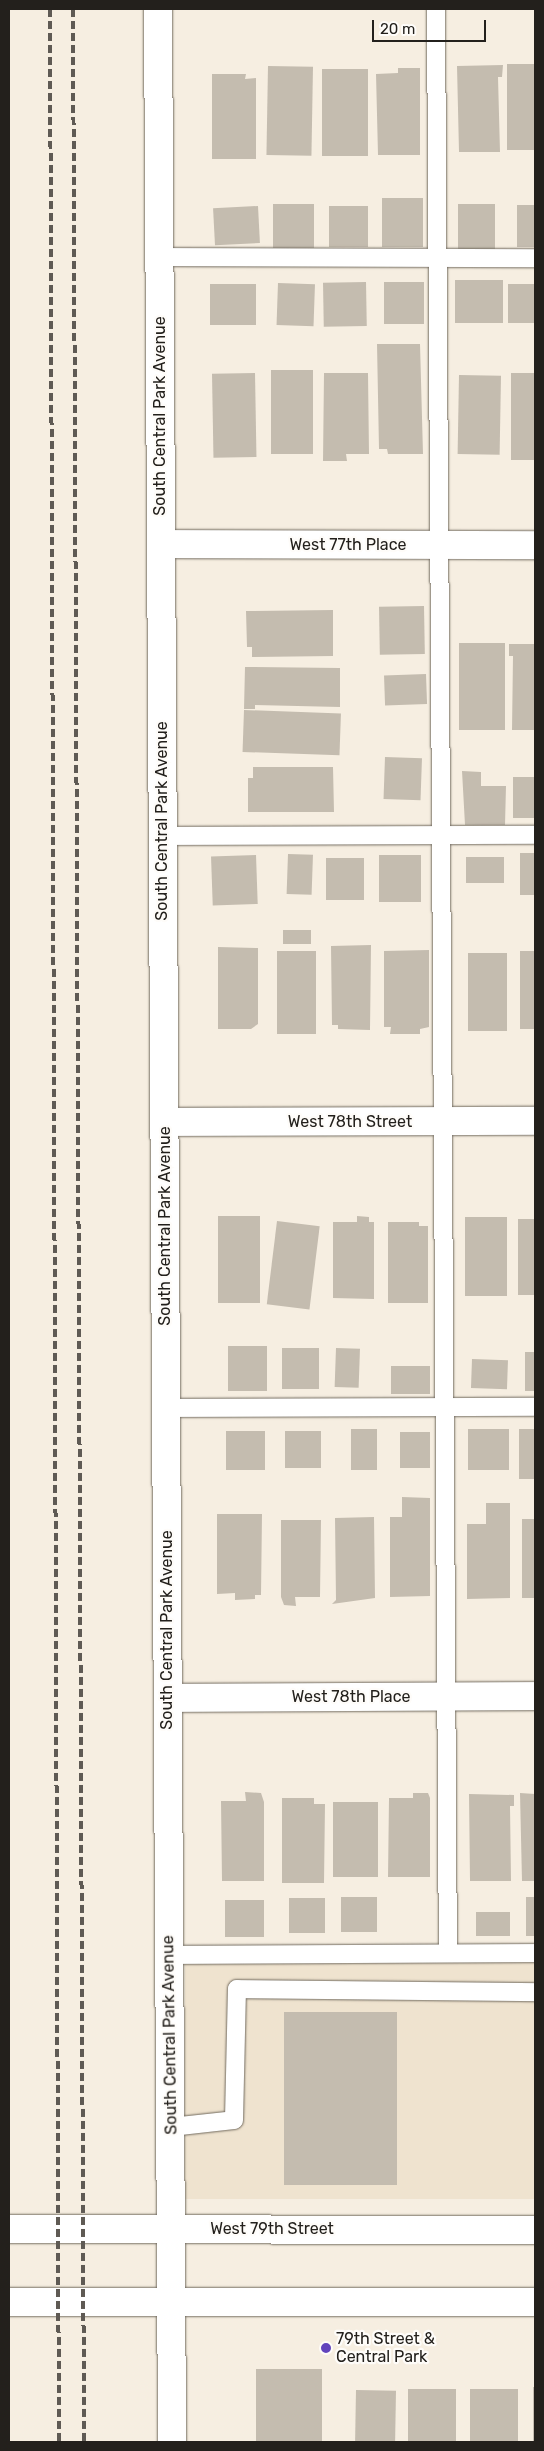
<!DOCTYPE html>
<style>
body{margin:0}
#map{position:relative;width:544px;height:2451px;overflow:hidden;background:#f6eee1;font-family:Rubik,sans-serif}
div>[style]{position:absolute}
.built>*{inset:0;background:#efe3cf;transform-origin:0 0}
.building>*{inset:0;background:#c4bcaf;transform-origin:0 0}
.roads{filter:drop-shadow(0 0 1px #726b5f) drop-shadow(0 0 1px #726b5f)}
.lane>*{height:18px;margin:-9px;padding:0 9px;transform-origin:9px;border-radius:9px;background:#fff}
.street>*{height:28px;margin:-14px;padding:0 14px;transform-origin:14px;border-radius:14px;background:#fff}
.secondary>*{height:28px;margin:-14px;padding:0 14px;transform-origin:14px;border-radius:14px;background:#fff}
.rail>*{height:4px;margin-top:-2px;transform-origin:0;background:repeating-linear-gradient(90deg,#5f5a54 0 8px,transparent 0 12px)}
.dots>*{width:14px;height:14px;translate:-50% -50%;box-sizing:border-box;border:2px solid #fefcf9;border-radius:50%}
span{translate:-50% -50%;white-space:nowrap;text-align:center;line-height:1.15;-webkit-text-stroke:4.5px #fefcf9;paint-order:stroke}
.street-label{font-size:16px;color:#23201c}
.poi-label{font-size:16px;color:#23201c}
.left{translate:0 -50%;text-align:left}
.frame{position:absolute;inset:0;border:10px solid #23201c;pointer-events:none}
.scale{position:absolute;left:372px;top:20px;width:114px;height:22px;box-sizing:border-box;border:2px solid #23201c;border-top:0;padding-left:6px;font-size:15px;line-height:18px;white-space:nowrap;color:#23201c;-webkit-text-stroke:4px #fefcf9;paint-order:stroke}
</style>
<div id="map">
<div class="built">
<i style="left:535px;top:1953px;width:246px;height:350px;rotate:90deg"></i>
</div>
<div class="building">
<i style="left:507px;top:64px;width:28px;height:86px"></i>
<i style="clip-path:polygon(503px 65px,502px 77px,498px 77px,500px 152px,459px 152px,457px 66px)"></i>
<i style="left:268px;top:66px;width:45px;height:89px;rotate:1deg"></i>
<i style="clip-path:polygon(398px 68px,420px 68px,420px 155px,378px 155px,376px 74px,398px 73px)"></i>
<i style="left:322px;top:69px;width:46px;height:87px"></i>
<i style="clip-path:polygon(212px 74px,246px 74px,245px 79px,256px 78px,256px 159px,212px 159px)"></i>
<i style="left:423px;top:198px;width:49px;height:41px;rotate:90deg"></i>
<i style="left:273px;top:204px;width:41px;height:44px"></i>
<i style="left:458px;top:204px;width:37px;height:46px"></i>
<i style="left:517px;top:205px;width:18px;height:42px"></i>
<i style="left:258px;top:206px;width:37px;height:45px;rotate:87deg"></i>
<i style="left:329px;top:206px;width:39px;height:41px"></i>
<i style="left:455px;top:280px;width:48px;height:43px"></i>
<i style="left:366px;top:282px;width:44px;height:43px;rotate:89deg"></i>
<i style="left:384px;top:282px;width:40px;height:42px"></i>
<i style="left:278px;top:283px;width:37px;height:42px;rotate:2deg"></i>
<i style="left:210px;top:284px;width:46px;height:41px"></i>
<i style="left:535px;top:284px;width:39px;height:27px;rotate:90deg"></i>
<i style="clip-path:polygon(377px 344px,420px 344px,423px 454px,388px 454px,387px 449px,379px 449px)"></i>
<i style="left:271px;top:370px;width:42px;height:84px"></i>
<i style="left:255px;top:373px;width:84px;height:43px;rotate:89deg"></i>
<i style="clip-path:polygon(324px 373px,368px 373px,369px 454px,346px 454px,347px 461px,323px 461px)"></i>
<i style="left:511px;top:373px;width:24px;height:87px"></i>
<i style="left:459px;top:375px;width:42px;height:79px;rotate:1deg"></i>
<i style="left:424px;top:606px;width:48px;height:45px;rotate:89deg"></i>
<i style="clip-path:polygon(333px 610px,333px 656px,252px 657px,252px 647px,247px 647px,246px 611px)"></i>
<i style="left:459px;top:643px;width:46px;height:87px"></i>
<i style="clip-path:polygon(509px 644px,535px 644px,535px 730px,512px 730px,513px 656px,509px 656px)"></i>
<i style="clip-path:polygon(245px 667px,340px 668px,340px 707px,255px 705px,255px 709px,244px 709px)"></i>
<i style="left:426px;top:674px;width:30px;height:42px;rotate:88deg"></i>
<i style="left:244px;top:710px;width:97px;height:42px;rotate:2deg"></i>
<i style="left:385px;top:757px;width:37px;height:42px;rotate:2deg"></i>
<i style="clip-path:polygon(253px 767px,333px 767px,334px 812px,248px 812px,248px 778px,253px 778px)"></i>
<i style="clip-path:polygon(462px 771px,481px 772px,481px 786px,506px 786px,505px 825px,465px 825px)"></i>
<i style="left:535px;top:777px;width:41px;height:22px;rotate:90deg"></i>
<i style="left:520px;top:853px;width:15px;height:42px"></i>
<i style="left:288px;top:854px;width:25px;height:40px;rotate:2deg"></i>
<i style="left:256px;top:855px;width:49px;height:45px;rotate:88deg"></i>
<i style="left:379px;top:855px;width:42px;height:47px"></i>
<i style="left:466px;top:857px;width:38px;height:26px"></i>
<i style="left:326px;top:858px;width:38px;height:42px"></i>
<i style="left:311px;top:930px;width:14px;height:28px;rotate:90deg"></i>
<i style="clip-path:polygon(371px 945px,370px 1030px,338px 1029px,338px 1025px,332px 1025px,331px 946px)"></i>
<i style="clip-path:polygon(218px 947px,258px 948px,258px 1024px,251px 1029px,218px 1029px)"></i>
<i style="clip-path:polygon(429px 950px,429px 1027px,420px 1029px,420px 1034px,390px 1034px,391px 1027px,384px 1027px,384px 951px)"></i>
<i style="left:277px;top:951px;width:39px;height:83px"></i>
<i style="left:520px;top:951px;width:15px;height:78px"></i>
<i style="left:468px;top:953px;width:39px;height:78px"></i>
<i style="left:218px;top:1216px;width:42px;height:87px"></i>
<i style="clip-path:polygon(357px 1216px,369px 1217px,369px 1222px,374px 1222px,374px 1299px,333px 1298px,333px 1222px,357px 1222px)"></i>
<i style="left:465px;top:1217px;width:42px;height:79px"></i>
<i style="left:518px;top:1219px;width:17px;height:76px"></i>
<i style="left:277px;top:1221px;width:43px;height:84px;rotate:7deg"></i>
<i style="clip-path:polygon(388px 1222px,419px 1222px,419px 1226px,428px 1226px,428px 1303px,388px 1303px)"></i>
<i style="left:228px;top:1346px;width:39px;height:45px"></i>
<i style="left:319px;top:1348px;width:41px;height:37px;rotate:90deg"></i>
<i style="left:336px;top:1348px;width:24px;height:39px;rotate:2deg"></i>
<i style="left:525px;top:1352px;width:10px;height:39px"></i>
<i style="left:472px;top:1359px;width:36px;height:29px;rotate:2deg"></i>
<i style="left:391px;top:1366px;width:39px;height:28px"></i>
<i style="left:351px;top:1429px;width:26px;height:41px"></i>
<i style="left:468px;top:1429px;width:41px;height:41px"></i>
<i style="left:519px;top:1429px;width:16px;height:50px"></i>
<i style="left:226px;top:1431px;width:39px;height:39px"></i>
<i style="left:285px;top:1431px;width:36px;height:37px"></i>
<i style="left:400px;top:1432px;width:30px;height:36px"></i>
<i style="clip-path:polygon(402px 1497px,430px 1498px,430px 1596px,390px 1597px,390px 1517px,402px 1517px)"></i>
<i style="clip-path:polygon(486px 1503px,510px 1503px,510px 1598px,467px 1599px,467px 1524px,486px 1524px)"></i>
<i style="clip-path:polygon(217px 1514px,262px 1514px,261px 1595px,255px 1595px,255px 1599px,235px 1600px,235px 1593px,217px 1594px)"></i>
<i style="clip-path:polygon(374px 1517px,375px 1598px,332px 1604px,336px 1600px,335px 1518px)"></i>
<i style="left:522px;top:1519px;width:13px;height:79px"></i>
<i style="clip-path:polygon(281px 1520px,321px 1520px,320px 1597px,295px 1597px,296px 1606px,284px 1605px,281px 1597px)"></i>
<i style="clip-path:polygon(245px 1792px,261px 1793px,264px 1802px,264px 1881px,222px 1881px,221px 1801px,246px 1801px)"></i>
<i style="clip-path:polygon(413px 1793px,428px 1793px,430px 1798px,430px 1877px,388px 1877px,389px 1798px,413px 1798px)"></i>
<i style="clip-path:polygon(520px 1793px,535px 1794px,535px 1881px,522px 1881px)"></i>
<i style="clip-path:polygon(469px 1794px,514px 1795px,514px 1806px,510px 1806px,511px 1881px,470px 1881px)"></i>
<i style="clip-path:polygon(282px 1798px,314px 1798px,314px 1804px,325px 1804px,324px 1883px,282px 1883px)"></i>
<i style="left:333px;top:1802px;width:45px;height:75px"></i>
<i style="left:341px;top:1897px;width:36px;height:35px"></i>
<i style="left:526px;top:1897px;width:9px;height:39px"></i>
<i style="left:289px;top:1898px;width:36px;height:35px"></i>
<i style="left:225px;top:1900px;width:39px;height:37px"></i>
<i style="left:476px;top:1912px;width:34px;height:24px"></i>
<i style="left:284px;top:2012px;width:113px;height:173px"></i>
<i style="left:256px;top:2369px;width:66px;height:73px"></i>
<i style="left:533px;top:2387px;width:2px;height:55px"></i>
<i style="left:408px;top:2389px;width:48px;height:53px"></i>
<i style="left:470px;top:2389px;width:48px;height:53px"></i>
<i style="left:356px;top:2390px;width:40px;height:52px;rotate:1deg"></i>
</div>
<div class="roads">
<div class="lane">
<i style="left:436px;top:9px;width:1944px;rotate:89.65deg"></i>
<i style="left:159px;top:257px;width:376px;rotate:0.2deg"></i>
<i style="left:162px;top:836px;width:373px;rotate:-0.2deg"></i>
<i style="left:166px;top:1408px;width:369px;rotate:-0.2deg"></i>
<i style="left:169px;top:1955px;width:366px;rotate:-0.3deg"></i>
<i style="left:171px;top:2127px;width:63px;rotate:-6.3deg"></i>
<i style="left:234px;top:2120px;width:131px;rotate:-88.7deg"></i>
<i style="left:237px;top:1989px;width:298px;rotate:0.6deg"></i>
</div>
<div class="street">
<i style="left:158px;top:9px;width:2433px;rotate:89.67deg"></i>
<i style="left:161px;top:544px;width:374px;rotate:0.2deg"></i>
<i style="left:164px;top:1122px;width:371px;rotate:-0.2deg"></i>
<i style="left:168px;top:1698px;width:367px;rotate:-0.3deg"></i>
</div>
<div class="secondary">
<i style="left:9px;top:2229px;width:526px;rotate:0.11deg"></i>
<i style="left:9px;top:2302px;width:526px"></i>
</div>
</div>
<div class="rail">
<i style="left:50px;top:9px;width:2433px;rotate:89.79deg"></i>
<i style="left:73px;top:9px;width:2433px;rotate:89.74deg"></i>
</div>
<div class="dots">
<i style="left:326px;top:2348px;background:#6244bc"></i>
</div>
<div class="street-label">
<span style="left:160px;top:416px;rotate:-90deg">South Central Park Avenue</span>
<span style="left:348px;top:545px">West 77th Place</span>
<span style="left:162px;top:821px;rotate:-90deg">South Central Park Avenue</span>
<span style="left:350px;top:1122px">West 78th Street</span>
<span style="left:165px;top:1226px;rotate:-90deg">South Central Park Avenue</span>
<span style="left:167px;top:1630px;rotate:-90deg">South Central Park Avenue</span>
<span style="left:351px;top:1697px">West 78th Place</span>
<span style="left:170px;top:2035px;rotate:-91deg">South Central Park Avenue</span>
<span style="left:272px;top:2229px">West 79th Street</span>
</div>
<div class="poi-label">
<span class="left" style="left:336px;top:2348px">79th Street &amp;<br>Central Park</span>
</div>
<div class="frame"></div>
<div class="scale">20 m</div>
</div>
